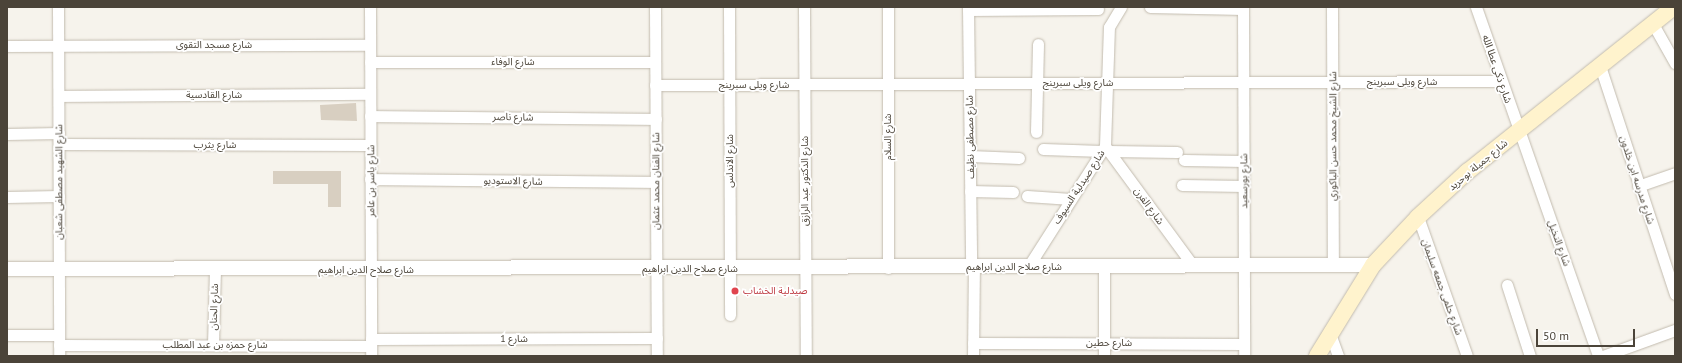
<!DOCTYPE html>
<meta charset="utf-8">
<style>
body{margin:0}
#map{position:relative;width:1682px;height:363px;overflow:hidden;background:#f6f3ec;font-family:"PT Sans","Noto Sans Arabic",sans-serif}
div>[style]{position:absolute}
.building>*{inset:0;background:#d8cfc1}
.roads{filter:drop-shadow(0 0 1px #c2bbae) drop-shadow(0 0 1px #c2bbae)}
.minor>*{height:11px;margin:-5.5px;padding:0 5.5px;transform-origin:5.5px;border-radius:5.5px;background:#fff}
.tertiary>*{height:14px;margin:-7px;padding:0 7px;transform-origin:7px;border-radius:7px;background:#fff}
.secondary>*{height:16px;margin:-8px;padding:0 8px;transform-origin:8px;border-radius:8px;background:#fff3cd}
.dots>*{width:11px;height:11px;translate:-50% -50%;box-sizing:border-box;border:2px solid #fff;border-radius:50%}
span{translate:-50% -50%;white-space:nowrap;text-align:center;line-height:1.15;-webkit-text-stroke:3.5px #fff;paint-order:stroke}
.street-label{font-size:10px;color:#4b4439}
.health-label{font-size:10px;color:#be3a42}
.left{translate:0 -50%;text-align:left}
.frame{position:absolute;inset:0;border:8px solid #4b4439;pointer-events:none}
.scale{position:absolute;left:1536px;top:329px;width:99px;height:18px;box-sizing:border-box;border:2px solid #4b4439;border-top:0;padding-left:5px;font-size:12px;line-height:14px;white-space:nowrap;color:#4b4439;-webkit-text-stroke:3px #fff;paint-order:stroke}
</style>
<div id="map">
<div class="building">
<i style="clip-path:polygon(356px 103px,357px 121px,321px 120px,320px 105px)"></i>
<i style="clip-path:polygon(273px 171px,341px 171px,341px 207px,328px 207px,328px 184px,273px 184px)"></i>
</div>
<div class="roads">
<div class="minor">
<i style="left:58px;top:7px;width:349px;rotate:89.8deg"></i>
<i style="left:370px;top:7px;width:349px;rotate:89.8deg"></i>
<i style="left:655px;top:7px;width:349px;rotate:89.7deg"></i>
<i style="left:729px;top:7px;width:308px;rotate:89.8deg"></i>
<i style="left:804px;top:7px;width:349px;rotate:89.7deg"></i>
<i style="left:888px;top:7px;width:261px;rotate:90deg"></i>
<i style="left:968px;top:7px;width:260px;rotate:89.3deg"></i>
<i style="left:1150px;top:7px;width:93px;rotate:1.2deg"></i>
<i style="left:1243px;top:7px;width:349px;rotate:89.8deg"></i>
<i style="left:1332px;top:7px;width:258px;rotate:89.8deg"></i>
<i style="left:1476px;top:7px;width:370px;rotate:70.7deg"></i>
<i style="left:968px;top:10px;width:130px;rotate:-0.4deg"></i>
<i style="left:1653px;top:24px;width:45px;rotate:60.6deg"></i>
<i style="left:7px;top:46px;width:363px;rotate:-0.2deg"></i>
<i style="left:370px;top:62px;width:285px"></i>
<i style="left:1600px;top:66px;width:240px;rotate:71.8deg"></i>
<i style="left:655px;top:85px;width:846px;rotate:-0.27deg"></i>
<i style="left:59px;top:96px;width:311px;rotate:-0.4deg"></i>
<i style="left:370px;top:116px;width:286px;rotate:0.6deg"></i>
<i style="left:1036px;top:132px;width:88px;rotate:-88.7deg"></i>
<i style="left:7px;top:134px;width:52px;rotate:-1.1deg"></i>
<i style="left:59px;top:144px;width:311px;rotate:0.2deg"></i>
<i style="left:1105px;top:146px;width:149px;rotate:53.7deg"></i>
<i style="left:1043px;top:149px;width:59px;rotate:1.9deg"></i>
<i style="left:1109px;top:151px;width:68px;rotate:0.8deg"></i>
<i style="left:970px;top:156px;width:49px;rotate:2.3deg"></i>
<i style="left:1184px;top:160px;width:60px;rotate:1deg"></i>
<i style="left:370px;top:179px;width:286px;rotate:0.6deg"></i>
<i style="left:1182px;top:185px;width:62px;rotate:0.9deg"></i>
<i style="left:1638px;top:186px;width:39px;rotate:-19deg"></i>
<i style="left:970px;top:191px;width:43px;rotate:1.3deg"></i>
<i style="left:1027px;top:196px;width:44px;rotate:3.9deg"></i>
<i style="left:7px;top:197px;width:52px;rotate:-1.1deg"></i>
<i style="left:1418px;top:217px;width:147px;rotate:70.6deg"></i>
<i style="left:1028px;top:267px;width:143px;rotate:-57.5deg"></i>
<i style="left:1105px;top:146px;width:119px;rotate:-88.1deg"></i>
<i style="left:1109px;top:27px;width:23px;rotate:-59deg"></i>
<i style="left:1507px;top:285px;width:75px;rotate:72.1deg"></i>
<i style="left:1329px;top:331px;width:27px;rotate:70deg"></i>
<i style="left:7px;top:335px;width:52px"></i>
<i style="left:371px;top:339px;width:286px;rotate:-0.2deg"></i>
<i style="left:973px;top:343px;width:271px;rotate:0.2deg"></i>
<i style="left:59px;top:345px;width:312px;rotate:0.2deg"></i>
<i style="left:213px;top:345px;width:75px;rotate:-88.5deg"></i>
<i style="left:973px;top:356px;width:89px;rotate:-89.4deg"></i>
<i style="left:1104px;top:356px;width:89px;rotate:-90deg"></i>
<i style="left:1603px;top:356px;width:77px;rotate:-19.9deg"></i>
</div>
<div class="tertiary">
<i style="left:7px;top:269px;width:1366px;rotate:-0.17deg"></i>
</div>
<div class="secondary">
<i style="left:1317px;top:356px;width:107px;rotate:-58.4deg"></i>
<i style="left:1373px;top:265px;width:66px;rotate:-46.8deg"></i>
<i style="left:1418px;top:217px;width:67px;rotate:-42.6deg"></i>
<i style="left:1467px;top:172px;width:265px;rotate:-38.6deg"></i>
</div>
</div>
<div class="dots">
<i style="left:735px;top:291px;background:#e0444e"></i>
</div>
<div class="street-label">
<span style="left:214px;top:45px">شارع مسجد التقوى</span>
<span style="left:513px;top:62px">شارع الوفاء</span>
<span style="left:1497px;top:69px;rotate:71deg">شارع ذكى عطا الله</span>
<span style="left:1402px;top:82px">شارع ويلى سبرينج</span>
<span style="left:1078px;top:83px">شارع ويلى سبرينج</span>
<span style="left:754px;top:85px">شارع ويلى سبرينج</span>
<span style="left:214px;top:95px">شارع القادسية</span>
<span style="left:513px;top:117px;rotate:1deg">شارع ناصر</span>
<span style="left:1333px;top:136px;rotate:-90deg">شارع الشيخ محمد حسن الباكوري</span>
<span style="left:888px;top:137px;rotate:-90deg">شارع السلام</span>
<span style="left:970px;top:137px;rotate:-91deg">شارع مصطفى نظيف</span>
<span style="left:215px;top:145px">شارع يثرب</span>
<span style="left:730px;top:161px;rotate:-90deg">شارع الاندلس</span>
<span style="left:1478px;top:165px;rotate:-40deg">شارع جميلة بوحريد</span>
<span style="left:1637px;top:180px;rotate:72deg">شارع مدرسه ابن خلدون</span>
<span style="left:371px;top:181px;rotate:-90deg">شارع ياسر بن عامر</span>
<span style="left:513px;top:181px;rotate:1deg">شارع الاستوديو</span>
<span style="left:656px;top:181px;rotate:-90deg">شارع الفنان محمد عثمان</span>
<span style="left:805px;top:181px;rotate:-90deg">شارع الدكتور عبد الرازق</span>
<span style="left:1244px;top:181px;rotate:-90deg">شارع بورسعيد</span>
<span style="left:59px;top:182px;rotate:-90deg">شارع الشهيد مصطفى شعبان</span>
<span style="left:1079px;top:187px;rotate:-57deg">شارع صيدلية السيوف</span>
<span style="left:1149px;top:206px;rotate:54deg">شارع الفرن</span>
<span style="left:1559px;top:243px;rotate:70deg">شارع النخيل</span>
<span style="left:1014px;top:267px">شارع صلاح الدين ابراهيم</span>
<span style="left:690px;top:269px">شارع صلاح الدين ابراهيم</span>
<span style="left:366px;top:270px">شارع صلاح الدين ابراهيم</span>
<span style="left:1442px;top:287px;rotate:70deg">شارع حلمى جمعه سليمان</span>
<span style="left:214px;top:307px;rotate:-88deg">شارع الحنان</span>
<span style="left:514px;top:339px">شارع 1</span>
<span style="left:1109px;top:343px">شارع حطين</span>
<span style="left:215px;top:345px">شارع حمزه بن عبد المطلب</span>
</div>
<div class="health-label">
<span class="left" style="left:743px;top:291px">صيدلية الخشاب</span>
</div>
<div class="frame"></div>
<div class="scale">50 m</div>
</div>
